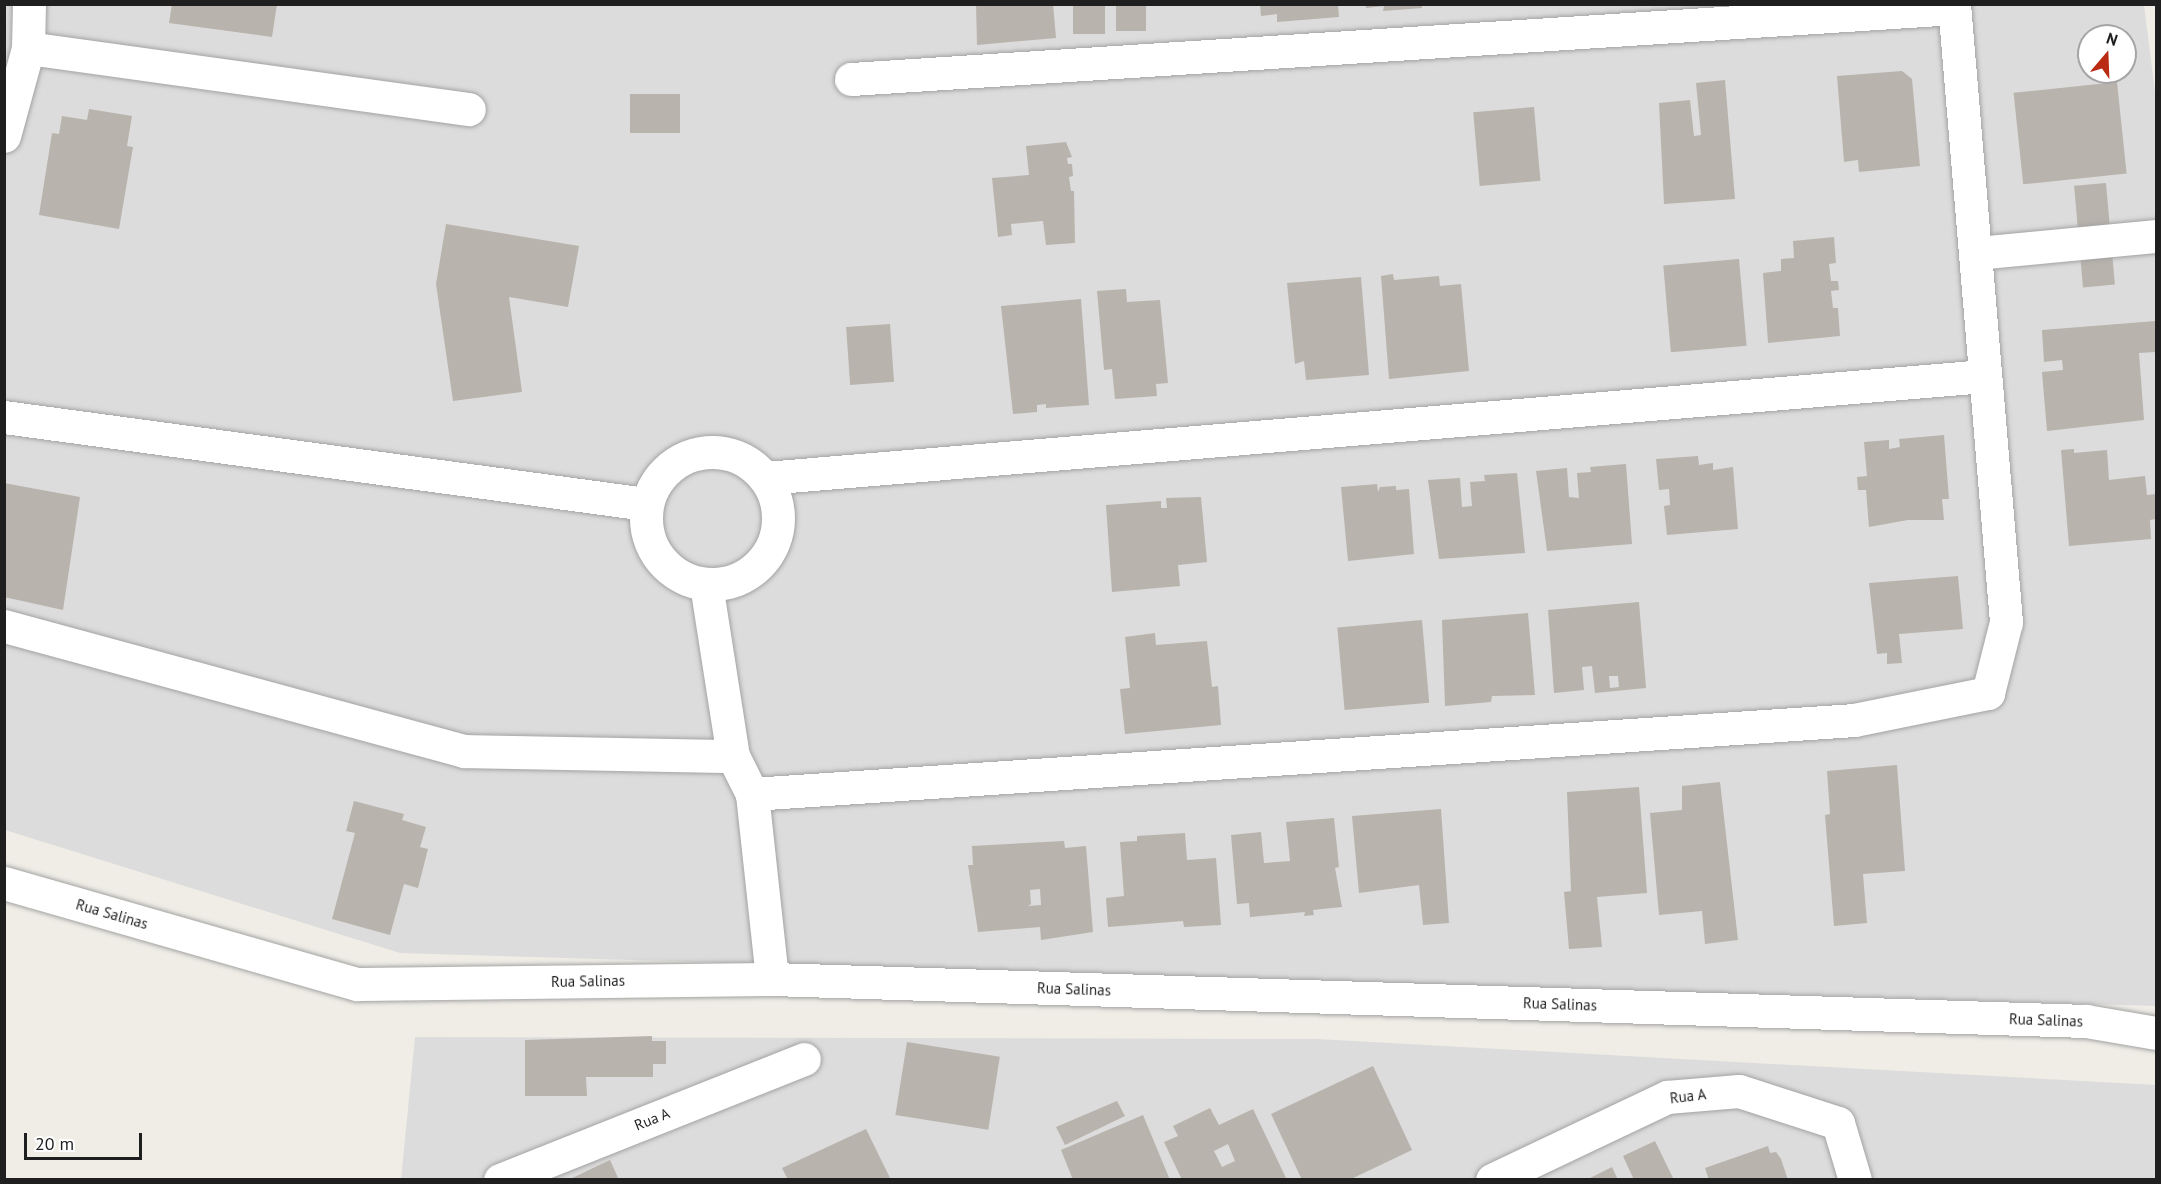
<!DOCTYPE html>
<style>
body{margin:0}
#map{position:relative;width:2161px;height:1184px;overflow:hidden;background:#efede6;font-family:"PT Sans",sans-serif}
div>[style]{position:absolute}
.residential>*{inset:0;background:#dddcdc}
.building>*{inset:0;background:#b8b3ac;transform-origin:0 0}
.roads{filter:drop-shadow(0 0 2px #a3a3a3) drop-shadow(0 0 2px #a3a3a3)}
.minor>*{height:33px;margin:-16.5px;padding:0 16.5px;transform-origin:16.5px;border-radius:16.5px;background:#fff}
.minor>.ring{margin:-16.5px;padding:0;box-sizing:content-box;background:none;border:33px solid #fff;border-radius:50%}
span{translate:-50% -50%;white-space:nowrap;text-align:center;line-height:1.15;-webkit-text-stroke:4.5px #fff;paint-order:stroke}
.street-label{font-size:15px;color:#1f1f1f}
.frame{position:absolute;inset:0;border:6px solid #1f1f1f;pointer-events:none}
.north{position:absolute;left:2077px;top:24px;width:60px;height:60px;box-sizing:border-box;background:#fff;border:2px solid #a5a5a5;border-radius:50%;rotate:19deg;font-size:16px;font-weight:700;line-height:24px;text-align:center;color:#1f1f1f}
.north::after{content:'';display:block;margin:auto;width:21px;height:27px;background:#ba2b14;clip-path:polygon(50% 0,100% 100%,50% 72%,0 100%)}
.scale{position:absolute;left:24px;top:1133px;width:118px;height:27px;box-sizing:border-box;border:3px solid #1f1f1f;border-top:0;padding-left:8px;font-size:18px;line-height:21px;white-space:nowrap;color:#1f1f1f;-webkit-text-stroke:4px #fff;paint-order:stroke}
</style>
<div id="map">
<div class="residential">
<i style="clip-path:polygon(evenodd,4px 5px,2144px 5px,2156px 100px,2156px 1006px,400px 953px,5px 830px,4px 5px,2089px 36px,2125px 36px,2125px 72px,2089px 72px,2089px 36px)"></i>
<i style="clip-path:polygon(415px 1037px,1317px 1039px,2156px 1085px,2156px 1179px,401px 1180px)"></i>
</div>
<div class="building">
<i style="clip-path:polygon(172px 4px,277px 4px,272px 37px,169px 23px)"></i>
<i style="clip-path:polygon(976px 4px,1053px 4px,1056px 38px,977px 45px)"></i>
<i style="left:1073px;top:4px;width:32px;height:30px"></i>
<i style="left:1116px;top:4px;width:30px;height:27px"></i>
<i style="clip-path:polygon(1260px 4px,1338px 4px,1339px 17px,1277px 22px,1277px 14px,1261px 16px)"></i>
<i style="clip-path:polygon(1366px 4px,1422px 4px,1422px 8px,1383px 11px,1384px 6px,1366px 8px)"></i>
<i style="clip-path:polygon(1902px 71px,1912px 79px,1920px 166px,1859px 172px,1858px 160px,1844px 162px,1837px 76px)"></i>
<i style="clip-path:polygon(1725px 80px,1735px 199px,1664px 204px,1659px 103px,1690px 100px,1694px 136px,1701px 135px,1696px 83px)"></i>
<i style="left:2117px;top:82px;width:92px;height:104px;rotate:84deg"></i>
<i style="left:630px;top:94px;width:50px;height:39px"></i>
<i style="left:1534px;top:107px;width:74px;height:61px;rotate:85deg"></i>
<i style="clip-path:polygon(89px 109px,132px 116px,127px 146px,133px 147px,119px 229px,39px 215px,52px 133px,59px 134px,62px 116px,87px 120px)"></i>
<i style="clip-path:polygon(1066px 142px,1072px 157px,1067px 158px,1068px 164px,1072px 164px,1073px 176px,1069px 177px,1071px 191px,1074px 191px,1075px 243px,1046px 245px,1043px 221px,1011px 224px,1012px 235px,998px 237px,992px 178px,1029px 175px,1026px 146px)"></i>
<i style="left:2106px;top:183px;width:102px;height:32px;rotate:85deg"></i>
<i style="clip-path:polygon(446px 224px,579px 246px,568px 307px,509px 297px,522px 392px,453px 401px,436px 284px)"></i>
<i style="clip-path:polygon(1834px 237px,1836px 263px,1829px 264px,1831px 281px,1838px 281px,1839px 290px,1831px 291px,1833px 308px,1838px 308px,1840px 336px,1768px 343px,1763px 273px,1781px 271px,1781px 259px,1794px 258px,1793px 241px)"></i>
<i style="left:1739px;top:259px;width:87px;height:76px;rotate:85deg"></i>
<i style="clip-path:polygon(1393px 274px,1394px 280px,1439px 276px,1440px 286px,1461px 284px,1469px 371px,1389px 379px,1381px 276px)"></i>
<i style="clip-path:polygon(1361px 277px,1369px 375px,1306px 380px,1304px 361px,1295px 364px,1287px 283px)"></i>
<i style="clip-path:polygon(1126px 289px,1127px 302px,1160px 300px,1168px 383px,1156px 384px,1157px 396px,1115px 399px,1112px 369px,1104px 370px,1097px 291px)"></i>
<i style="clip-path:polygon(1081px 299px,1089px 405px,1046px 408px,1046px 404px,1037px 405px,1037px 412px,1013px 414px,1001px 306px)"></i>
<i style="clip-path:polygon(2156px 321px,2156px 352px,2139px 353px,2144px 420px,2047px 431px,2042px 372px,2063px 370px,2062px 360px,2044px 362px,2042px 330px)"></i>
<i style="left:890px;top:324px;width:58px;height:44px;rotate:86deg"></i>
<i style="clip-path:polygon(1944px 435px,1949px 499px,1942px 499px,1944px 520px,1908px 520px,1869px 527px,1866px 490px,1858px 490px,1857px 477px,1867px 476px,1864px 442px,1889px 440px,1889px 449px,1900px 447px,1899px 439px)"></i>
<i style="clip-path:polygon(2074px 449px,2074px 453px,2107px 450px,2109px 480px,2145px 476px,2147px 495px,2156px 494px,2156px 519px,2150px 520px,2151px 539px,2069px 546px,2061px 450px)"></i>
<i style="clip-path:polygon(1698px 456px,1699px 465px,1713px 463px,1713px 470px,1733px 467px,1738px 529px,1667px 535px,1664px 506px,1670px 505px,1669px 489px,1659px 490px,1656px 459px)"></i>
<i style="clip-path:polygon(1626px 464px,1632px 544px,1547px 551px,1536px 471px,1567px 468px,1569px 497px,1579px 498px,1577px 473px,1591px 472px,1590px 467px)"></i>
<i style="clip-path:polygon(1517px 473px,1525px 553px,1439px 559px,1428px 480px,1460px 478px,1462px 507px,1472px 506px,1470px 482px,1485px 481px,1484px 475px)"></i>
<i style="clip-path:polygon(4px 483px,80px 497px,63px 610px,4px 597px)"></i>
<i style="clip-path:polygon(1377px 484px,1378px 492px,1380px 487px,1396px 486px,1396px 490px,1409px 489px,1414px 554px,1348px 561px,1341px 487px)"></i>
<i style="clip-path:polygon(1201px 497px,1207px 562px,1178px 565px,1180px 586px,1112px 592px,1106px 505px,1161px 501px,1161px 508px,1167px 508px,1166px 498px)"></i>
<i style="clip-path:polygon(1958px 576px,1963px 629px,1899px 634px,1902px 663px,1887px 664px,1887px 653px,1877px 654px,1869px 583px)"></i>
<i style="clip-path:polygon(evenodd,1639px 602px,1646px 688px,1595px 693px,1592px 666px,1582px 667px,1584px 690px,1554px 693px,1548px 610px,1639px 602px,1609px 676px,1618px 676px,1619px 687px,1610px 688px,1609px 676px)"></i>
<i style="clip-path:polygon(1528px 613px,1535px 695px,1492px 696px,1491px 702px,1445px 706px,1442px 620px)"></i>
<i style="left:1422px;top:620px;width:83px;height:85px;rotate:85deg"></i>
<i style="clip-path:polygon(1155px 633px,1156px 645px,1207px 641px,1212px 687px,1218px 686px,1221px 725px,1125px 734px,1120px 689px,1130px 688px,1125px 637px)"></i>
<i style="clip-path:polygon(1897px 765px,1905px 871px,1863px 874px,1867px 923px,1834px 926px,1825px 815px,1830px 814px,1827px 771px)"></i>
<i style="clip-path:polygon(1720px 782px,1738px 940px,1705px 944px,1702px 911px,1659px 915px,1650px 813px,1682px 810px,1682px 786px)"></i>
<i style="clip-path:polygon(1639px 787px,1647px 893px,1597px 897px,1602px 947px,1569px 949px,1564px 892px,1571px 891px,1567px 792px)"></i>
<i style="clip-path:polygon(354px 801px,404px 814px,402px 820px,426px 827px,420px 847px,428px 849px,418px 888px,404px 884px,390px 935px,332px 919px,355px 833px,346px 831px)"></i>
<i style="clip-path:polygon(1441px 809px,1449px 923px,1423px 925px,1419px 885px,1359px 893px,1352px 816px)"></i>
<i style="clip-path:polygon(1334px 818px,1339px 867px,1335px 868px,1342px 907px,1313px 910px,1314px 915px,1304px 916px,1305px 912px,1250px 917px,1249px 903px,1237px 904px,1231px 835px,1261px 832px,1264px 863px,1290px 861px,1286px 822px)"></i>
<i style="clip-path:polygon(1185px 833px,1187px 860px,1216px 858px,1221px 925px,1184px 927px,1183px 921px,1108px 927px,1106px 898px,1124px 896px,1120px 842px,1137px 841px,1137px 836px)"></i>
<i style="clip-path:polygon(evenodd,1064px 841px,1065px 848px,1086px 846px,1093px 932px,1041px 940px,1040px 927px,978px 932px,968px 865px,973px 865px,972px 846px,1064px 841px,1040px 889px,1041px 905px,1028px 906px,1031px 904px,1030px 890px,1040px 889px)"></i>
<i style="clip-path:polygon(652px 1036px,652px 1041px,666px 1041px,666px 1064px,653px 1064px,653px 1077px,586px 1077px,587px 1096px,525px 1096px,525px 1040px)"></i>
<i style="left:907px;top:1042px;width:94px;height:74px;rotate:9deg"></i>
<i style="clip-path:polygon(1373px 1066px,1412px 1150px,1349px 1180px,1302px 1180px,1271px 1114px)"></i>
<i style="clip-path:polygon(1117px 1101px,1125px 1116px,1065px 1145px,1056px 1127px)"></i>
<i style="clip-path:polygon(evenodd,1210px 1108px,1219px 1125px,1253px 1109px,1287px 1180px,1182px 1180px,1164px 1142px,1178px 1136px,1173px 1126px,1210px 1108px,1228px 1144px,1235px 1161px,1222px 1167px,1214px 1151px,1228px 1144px)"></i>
<i style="clip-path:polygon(1143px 1115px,1170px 1180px,1073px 1180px,1061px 1150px)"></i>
<i style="clip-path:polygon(866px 1129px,891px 1180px,788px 1180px,782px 1168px)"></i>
<i style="clip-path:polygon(1655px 1141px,1674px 1180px,1634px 1180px,1623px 1156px)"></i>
<i style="clip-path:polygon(1768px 1146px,1770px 1153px,1776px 1152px,1781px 1159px,1788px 1180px,1709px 1180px,1705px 1168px)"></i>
<i style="clip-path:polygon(610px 1160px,619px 1180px,568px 1180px)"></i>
<i style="clip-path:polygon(1612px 1167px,1618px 1180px,1586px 1180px)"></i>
</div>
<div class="roads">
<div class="minor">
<i style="left:28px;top:48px;width:445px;rotate:7.9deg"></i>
<i style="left:851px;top:79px;width:1105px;rotate:-3.68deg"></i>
<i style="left:4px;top:136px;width:91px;rotate:-74.7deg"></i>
<i style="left:28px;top:48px;width:44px;rotate:-88.7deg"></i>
<i style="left:1976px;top:253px;width:181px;rotate:-5.4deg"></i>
<i style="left:4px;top:417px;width:648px;rotate:7.72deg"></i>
<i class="ring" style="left:646px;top:452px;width:99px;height:99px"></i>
<i style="left:765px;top:478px;width:1224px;rotate:-4.78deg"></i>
<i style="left:706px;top:584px;width:174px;rotate:81.1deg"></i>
<i style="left:733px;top:756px;width:42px;rotate:63.4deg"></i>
<i style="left:752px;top:794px;width:186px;rotate:83.8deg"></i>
<i style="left:4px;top:626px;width:477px;rotate:15.2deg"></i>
<i style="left:464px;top:751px;width:269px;rotate:1.1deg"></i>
<i style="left:752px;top:794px;width:1104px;rotate:-3.84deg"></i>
<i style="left:1854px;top:720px;width:137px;rotate:-11.4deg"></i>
<i style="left:1988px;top:693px;width:73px;rotate:-75.8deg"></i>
<i style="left:2006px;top:622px;width:620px;rotate:-94.81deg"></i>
<i style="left:4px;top:883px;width:367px;rotate:16deg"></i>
<i style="left:357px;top:984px;width:415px;rotate:-0.7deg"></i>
<i style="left:772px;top:979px;width:1315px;rotate:1.83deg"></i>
<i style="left:2086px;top:1021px;width:71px;rotate:9.7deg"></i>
<i style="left:500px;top:1180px;width:327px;rotate:-21.7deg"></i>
<i style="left:1492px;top:1180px;width:194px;rotate:-25.4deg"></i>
<i style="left:1667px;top:1097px;width:72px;rotate:-4.8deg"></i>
<i style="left:1739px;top:1091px;width:104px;rotate:17.9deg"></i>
<i style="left:1838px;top:1123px;width:59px;rotate:73.4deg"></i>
</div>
</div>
<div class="street-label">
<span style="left:112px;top:914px;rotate:16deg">Rua Salinas</span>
<span style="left:588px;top:981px;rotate:-1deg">Rua Salinas</span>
<span style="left:1074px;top:989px;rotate:2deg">Rua Salinas</span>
<span style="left:1560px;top:1004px;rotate:2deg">Rua Salinas</span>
<span style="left:2046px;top:1020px;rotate:2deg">Rua Salinas</span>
<span style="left:1688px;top:1096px;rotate:-7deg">Rua A</span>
<span style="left:652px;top:1119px;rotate:-22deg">Rua A</span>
</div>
<div class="frame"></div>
<div class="north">N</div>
<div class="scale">20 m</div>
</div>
